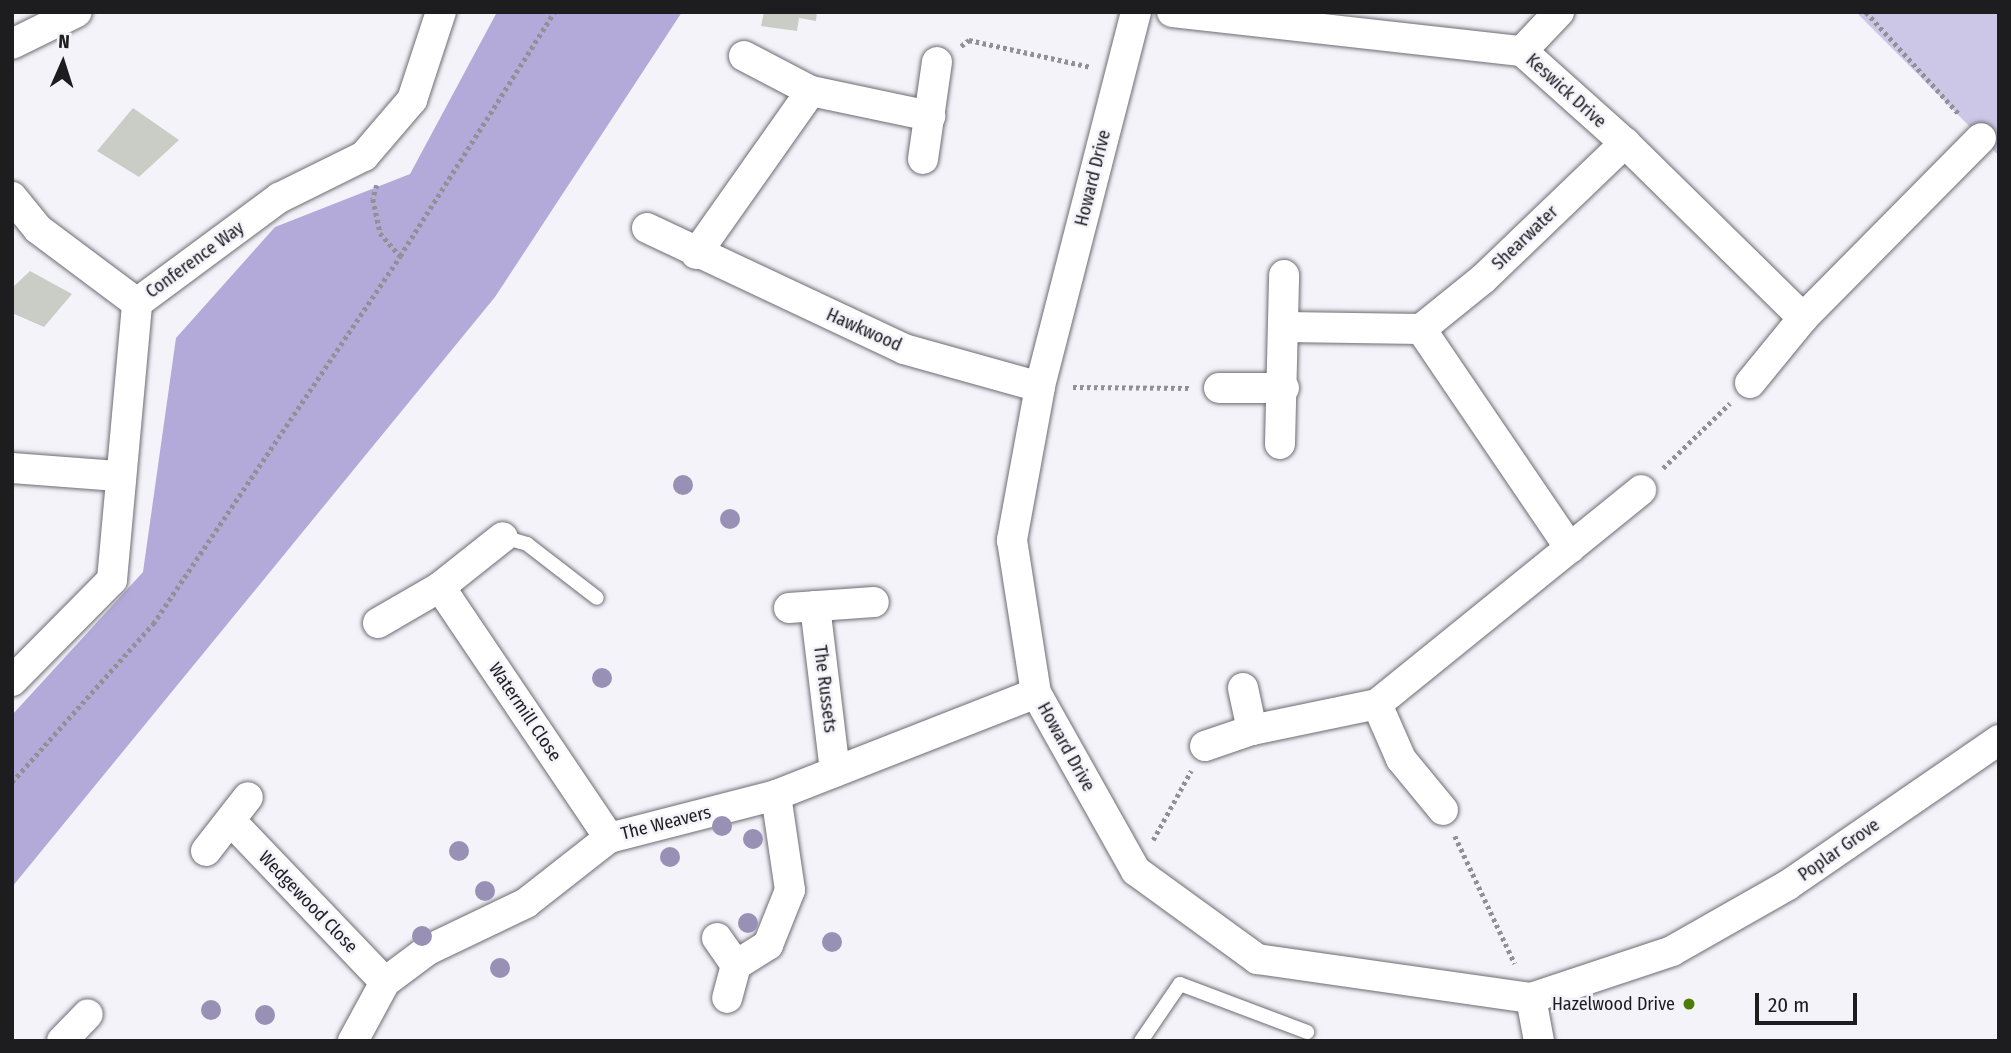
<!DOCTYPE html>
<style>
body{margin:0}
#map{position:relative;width:2011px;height:1053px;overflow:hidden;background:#f4f3fa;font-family:"Fira Sans Condensed",sans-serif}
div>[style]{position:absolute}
.green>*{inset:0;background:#ccc7e7}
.forest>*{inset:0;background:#b3aada}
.building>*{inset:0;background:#c9cdc6}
.path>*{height:4.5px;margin-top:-2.25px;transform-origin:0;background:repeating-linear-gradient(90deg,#919095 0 3.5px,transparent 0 7px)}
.roads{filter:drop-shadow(0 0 2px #6d6c72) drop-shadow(0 0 2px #6d6c72)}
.service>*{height:14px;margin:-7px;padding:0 7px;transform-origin:7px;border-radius:7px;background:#fff}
.minor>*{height:30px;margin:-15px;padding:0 15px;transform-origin:15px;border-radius:15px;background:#fff}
.trees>*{width:20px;height:20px;margin:-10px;border-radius:50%;background:#9991b5}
.dots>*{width:19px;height:19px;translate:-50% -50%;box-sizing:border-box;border:4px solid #f4f3fa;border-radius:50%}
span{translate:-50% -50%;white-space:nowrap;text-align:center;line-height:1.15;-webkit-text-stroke:5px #f4f3fa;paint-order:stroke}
.street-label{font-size:18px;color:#1d1c1f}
.poi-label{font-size:18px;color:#1d1c1f}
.right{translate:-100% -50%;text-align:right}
.frame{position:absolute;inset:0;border:14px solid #1d1c1f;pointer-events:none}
.north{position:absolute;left:28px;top:28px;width:70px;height:70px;-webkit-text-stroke:5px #f4f3fa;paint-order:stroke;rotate:3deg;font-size:19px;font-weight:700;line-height:28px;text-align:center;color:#1d1c1f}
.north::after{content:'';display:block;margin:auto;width:24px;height:32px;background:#1d1c1f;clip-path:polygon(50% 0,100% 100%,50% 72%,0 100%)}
.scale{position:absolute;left:1755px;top:993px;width:102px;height:32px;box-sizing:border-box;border:4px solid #1d1c1f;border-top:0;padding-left:9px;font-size:21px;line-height:24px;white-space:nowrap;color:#1d1c1f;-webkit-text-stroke:5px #f4f3fa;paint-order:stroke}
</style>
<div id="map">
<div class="green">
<i style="clip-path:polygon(1856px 12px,1999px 12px,1999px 156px,1981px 138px)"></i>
</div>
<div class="forest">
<i style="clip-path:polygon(497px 12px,682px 12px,495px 297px,12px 887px,12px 715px,143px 572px,176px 338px,275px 227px,410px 174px)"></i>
</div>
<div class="building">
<i style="clip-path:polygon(764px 12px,817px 12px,816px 21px,799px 18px,797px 31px,761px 26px)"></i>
<i style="clip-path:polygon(133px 108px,179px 140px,139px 177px,97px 151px)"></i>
<i style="clip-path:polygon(30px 271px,72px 294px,44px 327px,12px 313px,12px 288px)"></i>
</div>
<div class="path">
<i style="left:1866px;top:12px;width:139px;rotate:47.6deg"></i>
<i style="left:961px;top:46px;width:10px;rotate:-37deg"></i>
<i style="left:969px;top:40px;width:125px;rotate:12.5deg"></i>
<i style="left:377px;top:185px;width:15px;rotate:106deg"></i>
<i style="left:373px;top:199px;width:35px;rotate:78deg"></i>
<i style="left:380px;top:233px;width:30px;rotate:49deg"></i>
<i style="left:1073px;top:387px;width:117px;rotate:0.5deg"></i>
<i style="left:1663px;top:468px;width:93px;rotate:-44.1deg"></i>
<i style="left:12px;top:782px;width:212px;rotate:-48.3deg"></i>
<i style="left:153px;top:624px;width:443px;rotate:-56.1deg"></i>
<i style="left:400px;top:256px;width:289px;rotate:-57.7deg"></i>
<i style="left:1455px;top:836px;width:141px;rotate:64.9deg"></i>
<i style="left:1153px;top:840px;width:79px;rotate:-61.2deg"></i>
</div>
<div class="roads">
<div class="service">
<i style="left:503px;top:537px;width:25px;rotate:16deg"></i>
<i style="left:527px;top:544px;width:88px;rotate:37.6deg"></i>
<i style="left:1141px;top:1041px;width:69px;rotate:-55.6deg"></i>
<i style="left:1180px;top:984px;width:136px;rotate:20.7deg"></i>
</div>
<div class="minor">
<i style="left:1136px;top:12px;width:387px;rotate:104.4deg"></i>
<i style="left:1040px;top:387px;width:156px;rotate:100.4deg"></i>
<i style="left:1012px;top:540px;width:155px;rotate:81.1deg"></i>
<i style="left:1036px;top:693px;width:204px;rotate:60.7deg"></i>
<i style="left:1136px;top:871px;width:150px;rotate:36deg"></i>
<i style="left:1257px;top:959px;width:277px;rotate:8.1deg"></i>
<i style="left:1531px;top:998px;width:149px;rotate:-18.4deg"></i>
<i style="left:1672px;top:951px;width:133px;rotate:-29.6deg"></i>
<i style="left:1788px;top:885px;width:256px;rotate:-34.5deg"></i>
<i style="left:1172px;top:12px;width:352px;rotate:6.4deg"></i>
<i style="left:1522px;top:51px;width:138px;rotate:41.8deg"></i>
<i style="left:1625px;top:143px;width:250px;rotate:44.5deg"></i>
<i style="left:12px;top:44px;width:72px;rotate:-26.2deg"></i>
<i style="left:1522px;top:51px;width:54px;rotate:-46.5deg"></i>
<i style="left:744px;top:56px;width:76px;rotate:27.6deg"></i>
<i style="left:811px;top:91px;width:122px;rotate:11.9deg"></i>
<i style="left:923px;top:159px;width:98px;rotate:-81.8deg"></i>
<i style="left:12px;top:197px;width:41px;rotate:50.9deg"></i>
<i style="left:38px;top:229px;width:124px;rotate:36.8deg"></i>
<i style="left:647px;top:228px;width:284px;rotate:25.2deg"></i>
<i style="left:904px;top:349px;width:141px;rotate:15.6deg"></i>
<i style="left:696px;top:254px;width:199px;rotate:-54.8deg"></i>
<i style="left:1285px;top:327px;width:136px;rotate:0.8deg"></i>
<i style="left:1421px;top:329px;width:80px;rotate:-38.9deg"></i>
<i style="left:1483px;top:279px;width:197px;rotate:-43.8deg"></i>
<i style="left:1421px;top:329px;width:265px;rotate:55.8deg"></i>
<i style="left:1750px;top:383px;width:84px;rotate:-50.8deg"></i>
<i style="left:1803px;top:318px;width:253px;rotate:-45.3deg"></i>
<i style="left:1219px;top:388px;width:65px"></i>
<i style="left:1280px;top:444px;width:169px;rotate:-88.6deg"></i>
<i style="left:12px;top:468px;width:106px;rotate:4.3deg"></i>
<i style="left:440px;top:587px;width:303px;rotate:56deg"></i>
<i style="left:815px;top:606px;width:167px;rotate:83.1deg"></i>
<i style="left:789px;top:608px;width:85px;rotate:-4deg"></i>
<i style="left:378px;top:623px;width:72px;rotate:-30.1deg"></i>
<i style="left:440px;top:587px;width:80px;rotate:-38.4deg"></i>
<i style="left:12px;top:681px;width:142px;rotate:-45.3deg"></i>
<i style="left:112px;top:580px;width:278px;rotate:-84.8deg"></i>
<i style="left:137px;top:303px;width:177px;rotate:-36.5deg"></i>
<i style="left:279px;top:198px;width:95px;rotate:-26.3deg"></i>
<i style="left:364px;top:156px;width:74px;rotate:-49.4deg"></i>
<i style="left:412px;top:100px;width:93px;rotate:-71.8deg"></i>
<i style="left:1243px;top:688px;width:43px;rotate:77.9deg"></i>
<i style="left:1377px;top:704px;width:60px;rotate:66.4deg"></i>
<i style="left:1401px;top:759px;width:66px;rotate:50.5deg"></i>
<i style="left:1205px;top:746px;width:50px;rotate:-18.8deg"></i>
<i style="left:1252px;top:730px;width:128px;rotate:-11.7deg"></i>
<i style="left:1377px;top:704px;width:340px;rotate:-39deg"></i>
<i style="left:231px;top:821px;width:223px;rotate:46.3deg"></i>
<i style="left:206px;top:851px;width:68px;rotate:-52.1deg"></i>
<i style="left:717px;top:938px;width:33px;rotate:55deg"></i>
<i style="left:736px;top:965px;width:34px;rotate:105deg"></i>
<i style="left:736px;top:965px;width:38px;rotate:-32deg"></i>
<i style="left:768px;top:945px;width:59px;rotate:-68.2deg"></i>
<i style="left:790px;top:890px;width:96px;rotate:-98.4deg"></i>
<i style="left:1531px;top:998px;width:44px;rotate:79.5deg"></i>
<i style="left:62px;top:1041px;width:37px;rotate:-46deg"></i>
<i style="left:353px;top:1041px;width:67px;rotate:-61.5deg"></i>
<i style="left:385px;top:982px;width:54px;rotate:-36.7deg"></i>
<i style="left:428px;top:950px;width:109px;rotate:-25.6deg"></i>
<i style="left:526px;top:903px;width:105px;rotate:-38.1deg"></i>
<i style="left:609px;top:838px;width:172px;rotate:-14.4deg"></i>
<i style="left:776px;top:795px;width:279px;rotate:-21.4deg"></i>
</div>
</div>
<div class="trees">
<i style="left:683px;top:485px"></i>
<i style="left:730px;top:519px"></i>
<i style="left:602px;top:678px"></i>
<i style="left:722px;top:826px"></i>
<i style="left:753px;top:839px"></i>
<i style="left:459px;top:851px"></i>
<i style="left:670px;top:857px"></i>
<i style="left:485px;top:891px"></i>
<i style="left:748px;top:923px"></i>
<i style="left:422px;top:936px"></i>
<i style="left:832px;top:942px"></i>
<i style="left:500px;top:968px"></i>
<i style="left:211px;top:1010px"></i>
<i style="left:265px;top:1015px"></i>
</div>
<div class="dots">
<i style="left:1689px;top:1004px;background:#4d7d09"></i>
</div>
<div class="street-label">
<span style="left:1566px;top:91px;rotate:42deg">Keswick Drive</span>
<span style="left:1093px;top:178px;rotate:-76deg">Howard Drive</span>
<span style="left:1525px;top:238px;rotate:-44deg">Shearwater</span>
<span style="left:195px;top:260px;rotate:-36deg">Conference Way</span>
<span style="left:864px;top:330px;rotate:24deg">Hawkwood</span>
<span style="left:825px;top:689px;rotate:83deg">The Russets</span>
<span style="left:525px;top:712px;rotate:56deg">Watermill Close</span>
<span style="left:1066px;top:747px;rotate:61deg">Howard Drive</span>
<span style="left:666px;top:823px;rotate:-14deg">The Weavers</span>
<span style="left:1839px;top:850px;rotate:-35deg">Poplar Grove</span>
<span style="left:308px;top:902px;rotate:46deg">Wedgewood Close</span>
</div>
<div class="poi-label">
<span class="right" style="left:1675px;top:1004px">Hazelwood Drive</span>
</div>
<div class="frame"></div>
<div class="north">N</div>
<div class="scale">20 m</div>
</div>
